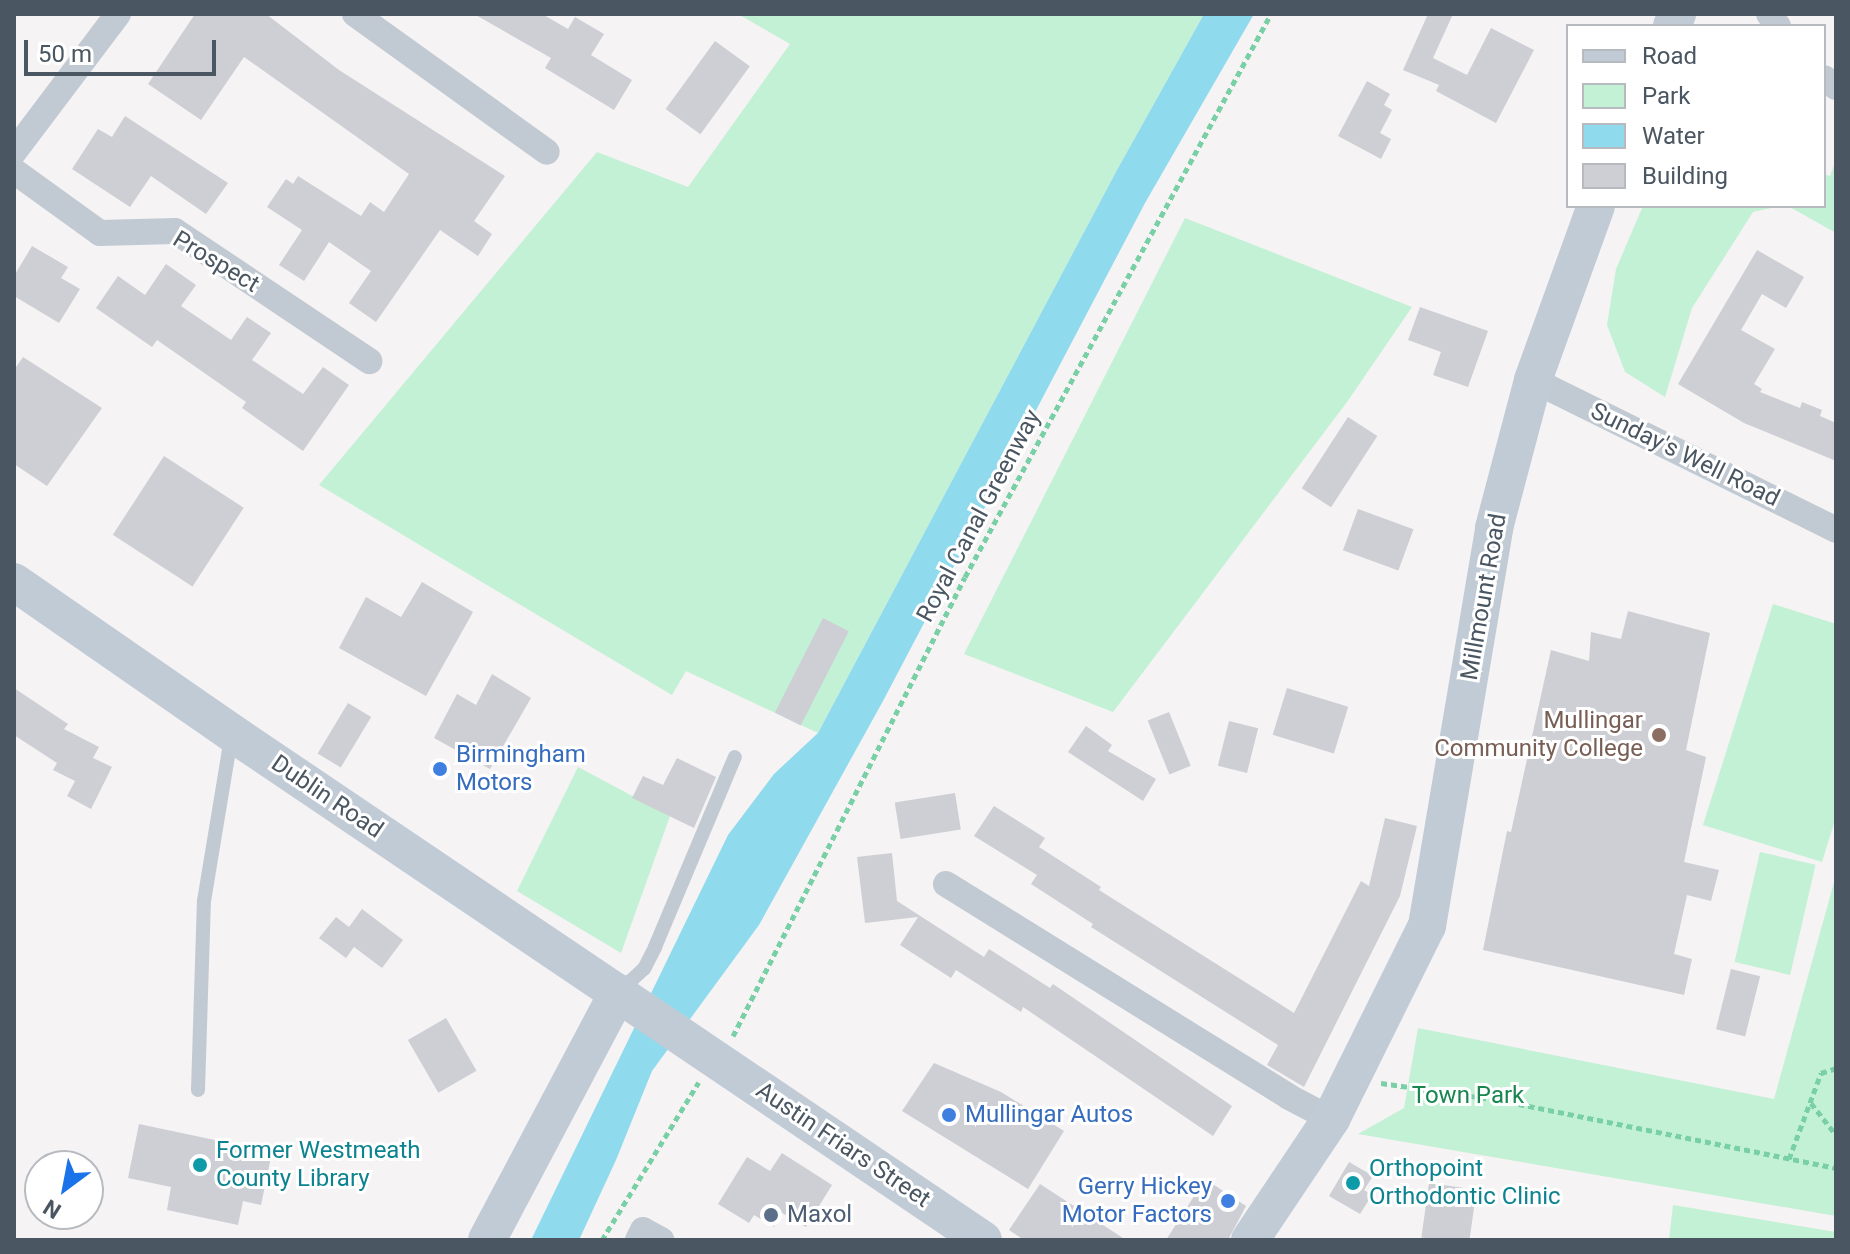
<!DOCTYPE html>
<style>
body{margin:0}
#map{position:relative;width:1850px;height:1254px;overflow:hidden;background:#f5f3f3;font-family:Roboto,sans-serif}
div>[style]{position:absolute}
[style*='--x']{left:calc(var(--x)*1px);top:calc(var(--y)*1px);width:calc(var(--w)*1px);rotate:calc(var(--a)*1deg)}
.green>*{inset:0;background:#c3f1d5;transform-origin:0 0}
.water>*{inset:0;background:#90daee}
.building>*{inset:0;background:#cdcfd5;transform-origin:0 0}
.path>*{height:5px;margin-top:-2.5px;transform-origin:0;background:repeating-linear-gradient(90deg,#7ad0a6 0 6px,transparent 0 10px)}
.lane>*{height:14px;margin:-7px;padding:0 7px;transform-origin:7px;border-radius:7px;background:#c1cad2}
.street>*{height:26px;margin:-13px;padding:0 13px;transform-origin:13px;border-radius:13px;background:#c1cad2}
.secondary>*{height:38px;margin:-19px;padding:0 19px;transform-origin:19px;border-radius:19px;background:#c1cbd6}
.dots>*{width:22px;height:22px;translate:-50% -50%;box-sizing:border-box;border:4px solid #fff;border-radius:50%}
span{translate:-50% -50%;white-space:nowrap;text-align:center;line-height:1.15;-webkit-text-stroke:6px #fff;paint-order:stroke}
.street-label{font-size:24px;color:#4a5661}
.education-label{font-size:24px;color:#785e54}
.right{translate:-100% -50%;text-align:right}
.shop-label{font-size:24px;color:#366cbe}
.left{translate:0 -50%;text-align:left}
.park-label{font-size:24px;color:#17864f}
.culture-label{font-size:24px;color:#0d838f}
.service-label{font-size:24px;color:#4e5e75}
.frame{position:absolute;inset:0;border:16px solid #4a5661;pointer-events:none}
.legend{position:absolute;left:1566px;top:24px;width:260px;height:184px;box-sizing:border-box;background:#fff;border:2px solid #b7bbc0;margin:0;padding:10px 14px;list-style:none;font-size:24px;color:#4a5661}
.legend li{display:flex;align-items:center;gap:16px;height:40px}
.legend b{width:40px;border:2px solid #b7bbc0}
.north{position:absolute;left:24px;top:1150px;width:80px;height:80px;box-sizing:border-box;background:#fff;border:2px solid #b7bbc0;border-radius:50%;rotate:212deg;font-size:22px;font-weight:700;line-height:32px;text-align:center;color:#4a5661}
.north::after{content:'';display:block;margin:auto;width:28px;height:36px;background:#1a73e8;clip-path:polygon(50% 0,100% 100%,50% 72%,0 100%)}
.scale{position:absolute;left:24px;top:40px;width:192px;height:36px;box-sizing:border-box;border:4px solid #4a5661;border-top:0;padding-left:10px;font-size:24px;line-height:28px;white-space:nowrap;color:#4a5661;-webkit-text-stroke:6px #fff;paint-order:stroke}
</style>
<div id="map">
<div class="green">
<i style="clip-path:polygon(738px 14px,1204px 14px,1117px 170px,818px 733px,686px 671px,672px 695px,319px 485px,597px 152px,688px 187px,790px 44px)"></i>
<i style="clip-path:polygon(1836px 160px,1836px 233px,1788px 206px,1824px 206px,1824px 174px,1830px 176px)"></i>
<i style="clip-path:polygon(1643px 206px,1780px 206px,1753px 212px,1692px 308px,1665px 397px,1625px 372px,1607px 325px,1616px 269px)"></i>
<i style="clip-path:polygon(1185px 218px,1412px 307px,1347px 402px,1113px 712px,964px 654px)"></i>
<i style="clip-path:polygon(1773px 604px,1836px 624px,1836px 817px,1822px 862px,1703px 825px)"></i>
<i style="clip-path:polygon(578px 767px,670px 816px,621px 953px,517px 891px)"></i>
<i style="left:1760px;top:852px;width:57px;height:113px;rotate:13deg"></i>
<i style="clip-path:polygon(1836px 875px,1836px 1216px,1358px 1134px,1404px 1108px,1418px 1028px,1774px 1099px)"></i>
<i style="clip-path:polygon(1673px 1205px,1836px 1232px,1836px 1240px,1669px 1240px)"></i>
</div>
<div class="water">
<i style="clip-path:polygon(1204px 14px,1254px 14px,1145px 203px,883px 701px,759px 925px,652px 1071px,616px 1160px,579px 1240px,531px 1240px,728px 835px,774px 774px,818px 733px,1117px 170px)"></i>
</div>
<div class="building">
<i style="clip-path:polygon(195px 14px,266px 14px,339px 70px,505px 176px,474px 221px,492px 234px,478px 256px,440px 230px,376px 322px,349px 303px,371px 271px,329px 242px,304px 281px,279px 265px,302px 230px,267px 207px,286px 179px,293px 184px,298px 176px,361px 216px,370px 202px,384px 212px,409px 174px,244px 57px,201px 120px,148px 84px)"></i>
<i style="clip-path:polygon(474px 14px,542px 14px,568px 29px,575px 17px,604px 34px,591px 55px,632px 80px,614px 110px,545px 68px,551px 58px)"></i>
<i style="clip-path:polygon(1428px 14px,1453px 14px,1433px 58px,1467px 75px,1491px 28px,1534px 50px,1496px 123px,1436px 91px,1439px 85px,1403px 70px)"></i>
<i style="left:715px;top:41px;width:43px;height:84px;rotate:36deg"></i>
<i style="clip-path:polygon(1367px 81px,1390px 94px,1384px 105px,1392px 110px,1380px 133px,1391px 139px,1381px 159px,1338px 136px)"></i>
<i style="clip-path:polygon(125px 116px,228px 183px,206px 214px,151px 176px,130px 207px,72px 169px,98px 129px,112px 137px)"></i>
<i style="clip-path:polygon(32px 246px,68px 267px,61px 278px,80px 289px,59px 323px,14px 296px,14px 276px)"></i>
<i style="clip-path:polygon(1757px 250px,1804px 277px,1786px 308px,1762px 294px,1741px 330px,1775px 349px,1754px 384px,1762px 389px,1760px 392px,1800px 408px,1802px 402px,1822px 410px,1820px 416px,1836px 423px,1836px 461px,1744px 423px,1678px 384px)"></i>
<i style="clip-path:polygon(166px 264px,196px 285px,181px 306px,231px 340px,247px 317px,271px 333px,252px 360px,303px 394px,323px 367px,349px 385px,303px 451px,242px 408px,246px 402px,157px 340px,152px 347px,96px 308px,118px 276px,145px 295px)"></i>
<i style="clip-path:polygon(1420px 307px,1488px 331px,1468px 387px,1433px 375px,1441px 352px,1408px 340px)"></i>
<i style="clip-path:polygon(23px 357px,102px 408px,47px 486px,14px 464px,14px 370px)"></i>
<i style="left:1348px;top:417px;width:35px;height:85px;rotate:33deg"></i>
<i style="left:164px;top:456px;width:95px;height:94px;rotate:33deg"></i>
<i style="left:1358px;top:509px;width:59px;height:44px;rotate:20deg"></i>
<i style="clip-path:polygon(422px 582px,473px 612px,426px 696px,339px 648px,366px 597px,401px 617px)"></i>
<i style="clip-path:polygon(1628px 611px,1710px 633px,1686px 750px,1706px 757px,1684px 862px,1719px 870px,1711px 901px,1687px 895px,1674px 954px,1692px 959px,1684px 995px,1483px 950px,1507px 831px,1511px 832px,1551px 650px,1589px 661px,1591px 632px,1621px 639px)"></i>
<i style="left:823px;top:618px;width:29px;height:106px;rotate:27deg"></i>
<i style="clip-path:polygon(492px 674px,531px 698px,490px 769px,434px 738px,457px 694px,476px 705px)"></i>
<i style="clip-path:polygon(14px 688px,68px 724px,64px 729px,99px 747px,93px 758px,112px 767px,91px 809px,67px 796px,75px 781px,53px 770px,57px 763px,14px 735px)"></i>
<i style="left:1287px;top:688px;width:64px;height:49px;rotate:17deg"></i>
<i style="left:348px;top:703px;width:27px;height:59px;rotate:31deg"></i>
<i style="left:1169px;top:712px;width:58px;height:23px;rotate:68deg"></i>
<i style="left:1229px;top:721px;width:30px;height:46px;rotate:14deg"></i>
<i style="clip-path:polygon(1086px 726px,1112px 745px,1108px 751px,1156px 779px,1143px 801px,1068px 752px)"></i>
<i style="clip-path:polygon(677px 758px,716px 777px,694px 828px,632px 798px,643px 776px,663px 785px)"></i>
<i style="left:955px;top:793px;width:37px;height:61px;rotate:81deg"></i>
<i style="clip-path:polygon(994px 806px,1045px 838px,1039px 847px,1101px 887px,1099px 890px,1294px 1013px,1361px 881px,1369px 886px,1385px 818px,1417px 826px,1400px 896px,1304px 1087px,1267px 1065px,1278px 1045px,1091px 927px,1093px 924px,1031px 884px,1037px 875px,974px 836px)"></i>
<i style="clip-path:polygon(892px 853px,897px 901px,984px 957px,989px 949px,1050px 988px,1053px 984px,1232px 1106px,1213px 1136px,1023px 1007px,1021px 1012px,956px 970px,951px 978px,900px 945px,918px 917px,865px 923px,857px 857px)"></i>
<i style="clip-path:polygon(362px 909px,403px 940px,382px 968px,354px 947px,346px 958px,319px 938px,336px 917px,349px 927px)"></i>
<i style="left:1731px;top:969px;width:30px;height:62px;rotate:14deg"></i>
<i style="left:446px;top:1018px;width:61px;height:44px;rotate:60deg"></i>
<i style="clip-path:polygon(934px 1063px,1001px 1092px,1064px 1131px,1028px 1189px,902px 1111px)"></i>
<i style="clip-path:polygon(139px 1124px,272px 1152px,261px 1205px,243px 1201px,238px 1225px,167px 1210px,171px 1187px,128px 1178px)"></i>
<i style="clip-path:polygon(782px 1153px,832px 1185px,806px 1227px,782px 1213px,774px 1227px,754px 1215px,749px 1223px,718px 1204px,747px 1157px,770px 1171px)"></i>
<i style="clip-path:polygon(1349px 1162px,1373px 1176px,1364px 1190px,1372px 1195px,1360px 1214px,1329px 1196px)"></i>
<i style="clip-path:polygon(1205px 1179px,1246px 1206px,1228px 1240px,1166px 1240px)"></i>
<i style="left:1429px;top:1183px;width:48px;height:55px;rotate:8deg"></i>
<i style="clip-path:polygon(1040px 1184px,1126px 1240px,1024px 1240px,1009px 1230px)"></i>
</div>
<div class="path">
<i style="--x:733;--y:1036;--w:514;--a:-63.19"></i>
<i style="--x:965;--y:577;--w:641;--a:-61.48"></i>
<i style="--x:1381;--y:1083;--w:119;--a:8.2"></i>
<i style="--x:1499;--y:1100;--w:344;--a:11.4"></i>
<i style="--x:1811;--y:1103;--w:41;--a:52"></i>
<i style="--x:1789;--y:1159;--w:92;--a:-69.6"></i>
<i style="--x:1821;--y:1073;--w:16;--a:-18"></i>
<i style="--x:602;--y:1240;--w:185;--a:-58.5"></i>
</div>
<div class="lane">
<i style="--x:620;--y:991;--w:33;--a:-43"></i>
<i style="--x:644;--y:969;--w:25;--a:-63"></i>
<i style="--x:655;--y:947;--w:206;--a:-67.2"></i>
<i style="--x:198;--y:1090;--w:189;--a:-88.2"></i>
<i style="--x:204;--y:901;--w:165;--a:-80.6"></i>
</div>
<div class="street">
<i style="--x:355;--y:14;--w:236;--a:35.7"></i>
<i style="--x:1769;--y:14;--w:15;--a:53"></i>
<i style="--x:1824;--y:78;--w:15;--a:37"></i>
<i style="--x:14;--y:152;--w:173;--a:-53"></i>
<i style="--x:14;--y:171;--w:106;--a:35.8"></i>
<i style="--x:100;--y:233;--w:75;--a:-1.5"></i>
<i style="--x:175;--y:231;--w:234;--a:33.8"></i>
<i style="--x:1533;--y:380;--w:338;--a:26.3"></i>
<i style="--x:946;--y:884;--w:404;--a:31.8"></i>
<i style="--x:1289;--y:1097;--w:47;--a:27.6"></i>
<i style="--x:638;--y:1240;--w:11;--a:-63"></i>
<i style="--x:643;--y:1230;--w:21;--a:29"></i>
</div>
<div class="secondary">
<i style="--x:1672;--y:26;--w:13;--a:-67"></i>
<i style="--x:14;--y:582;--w:265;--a:34.7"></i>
<i style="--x:232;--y:733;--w:906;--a:34.02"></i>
<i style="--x:487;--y:1240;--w:280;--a:-62.1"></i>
<i style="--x:1250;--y:1240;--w:146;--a:-56.2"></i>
<i style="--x:1331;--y:1119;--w:216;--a:-63.6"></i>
<i style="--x:1427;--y:926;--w:404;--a:-80.4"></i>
<i style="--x:1494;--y:528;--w:153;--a:-75.2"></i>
<i style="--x:1533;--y:380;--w:185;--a:-70.1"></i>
</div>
<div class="dots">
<i style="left:1659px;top:735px;background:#8d6e63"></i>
<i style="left:440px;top:769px;background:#3f7fe0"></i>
<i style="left:949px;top:1115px;background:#3f7fe0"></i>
<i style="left:200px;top:1165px;background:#0f9aa8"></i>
<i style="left:1353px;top:1183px;background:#0f9aa8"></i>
<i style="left:1228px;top:1201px;background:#3f7fe0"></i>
<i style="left:771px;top:1215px;background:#5c6f8a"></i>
</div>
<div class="street-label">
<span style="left:216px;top:262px;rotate:31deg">Prospect</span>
<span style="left:1685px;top:455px;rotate:26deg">Sunday's Well Road</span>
<span style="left:979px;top:516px;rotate:-62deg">Royal Canal Greenway</span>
<span style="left:1484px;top:597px;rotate:-80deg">Millmount Road</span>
<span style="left:327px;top:797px;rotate:34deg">Dublin Road</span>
<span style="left:843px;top:1145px;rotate:34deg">Austin Friars Street</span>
</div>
<div class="education-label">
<span class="right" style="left:1643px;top:735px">Mullingar<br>Community College</span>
</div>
<div class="shop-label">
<span class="left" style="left:456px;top:769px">Birmingham<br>Motors</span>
<span class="left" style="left:965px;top:1115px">Mullingar Autos</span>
<span class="right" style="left:1212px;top:1201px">Gerry Hickey<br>Motor Factors</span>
</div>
<div class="park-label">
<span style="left:1468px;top:1096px">Town Park</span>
</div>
<div class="culture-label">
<span class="left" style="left:216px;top:1165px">Former Westmeath<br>County Library</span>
<span class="left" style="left:1369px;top:1183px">Orthopoint<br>Orthodontic Clinic</span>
</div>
<div class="service-label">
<span class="left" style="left:787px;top:1215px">Maxol</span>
</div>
<div class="frame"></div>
<ul class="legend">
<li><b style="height:10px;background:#c1cbd6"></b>Road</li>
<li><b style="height:22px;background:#c3f1d5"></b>Park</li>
<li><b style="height:22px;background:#90daee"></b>Water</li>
<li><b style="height:22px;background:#cdcfd5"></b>Building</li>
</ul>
<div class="north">N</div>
<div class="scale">50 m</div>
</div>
